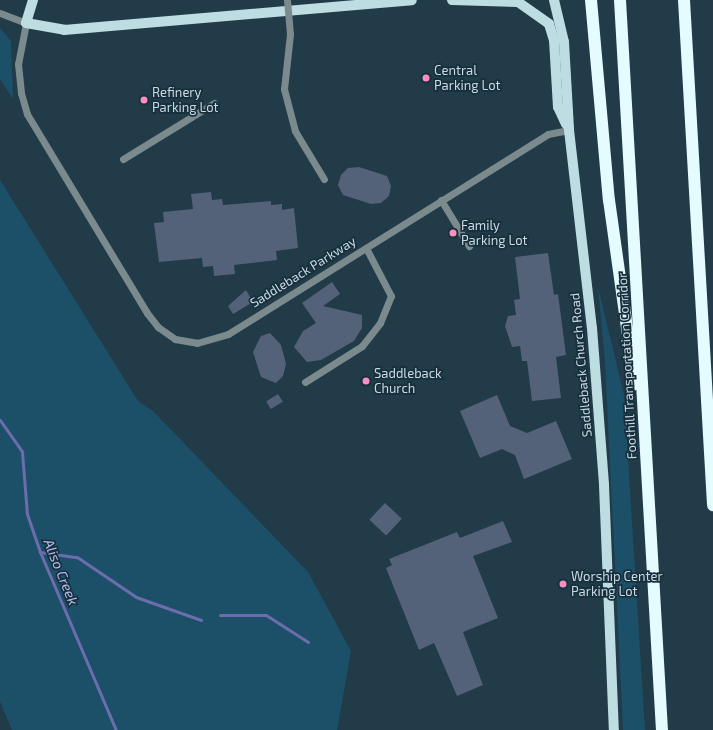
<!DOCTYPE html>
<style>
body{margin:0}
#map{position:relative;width:713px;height:730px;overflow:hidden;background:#213b48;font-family:"Exo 2",sans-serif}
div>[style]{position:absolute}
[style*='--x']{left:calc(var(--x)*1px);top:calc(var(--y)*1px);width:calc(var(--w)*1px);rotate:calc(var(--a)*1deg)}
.green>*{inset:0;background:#1c5069}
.stream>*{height:3px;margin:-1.5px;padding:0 1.5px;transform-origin:1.5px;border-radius:1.5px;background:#6b6dac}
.building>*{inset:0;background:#536278;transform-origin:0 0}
.minor>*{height:7px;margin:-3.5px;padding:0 3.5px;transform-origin:3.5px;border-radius:3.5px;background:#7b8a8d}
.major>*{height:10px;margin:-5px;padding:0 5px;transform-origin:5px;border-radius:5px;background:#bedde3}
.highway>*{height:12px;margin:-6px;padding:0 6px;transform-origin:6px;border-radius:6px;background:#e4fbff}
.minor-bridge>*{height:7px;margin:-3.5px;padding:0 3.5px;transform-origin:3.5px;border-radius:3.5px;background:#7b8a8d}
.dots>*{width:11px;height:11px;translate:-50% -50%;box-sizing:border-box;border:2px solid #17303e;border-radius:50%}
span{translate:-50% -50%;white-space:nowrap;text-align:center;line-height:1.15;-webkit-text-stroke:3.5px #17303e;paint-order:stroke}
.poi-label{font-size:13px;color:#cbd9e2}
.left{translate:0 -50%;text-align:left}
.street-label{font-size:13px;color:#cbd9e2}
.water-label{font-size:14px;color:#b6baf0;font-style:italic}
</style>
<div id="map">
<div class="green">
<i style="clip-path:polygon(0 28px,11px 41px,13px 99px,0 79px)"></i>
<i style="clip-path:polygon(0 180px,138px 401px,153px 411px,308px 572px,351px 651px,337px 730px,12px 730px,0 701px)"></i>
<i style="clip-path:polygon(598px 287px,624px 395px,645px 730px,623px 730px,605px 362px)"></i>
</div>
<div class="stream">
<i style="--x:0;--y:420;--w:39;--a:55"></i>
<i style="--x:22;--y:452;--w:62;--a:85.4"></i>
<i style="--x:27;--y:514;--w:40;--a:71.1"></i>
<i style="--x:40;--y:552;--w:194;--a:66.9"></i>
<i style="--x:40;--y:552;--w:37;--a:8"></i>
<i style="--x:77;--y:557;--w:71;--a:34.1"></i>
<i style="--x:136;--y:597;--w:69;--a:19.5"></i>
<i style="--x:220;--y:615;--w:46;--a:0"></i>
<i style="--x:266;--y:615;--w:50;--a:32.7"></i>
</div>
<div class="building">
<i style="clip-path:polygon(359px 167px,387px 176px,391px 186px,389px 196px,381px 203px,371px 204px,343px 195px,338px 185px,341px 175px,348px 168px)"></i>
<i style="clip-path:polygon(211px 192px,212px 200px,222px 199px,223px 205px,271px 201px,271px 205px,282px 204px,282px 210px,294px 208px,298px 248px,276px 251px,277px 260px,234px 265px,235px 274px,214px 276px,213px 266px,203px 267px,202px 258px,159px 262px,154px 223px,164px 222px,163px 212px,193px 209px,191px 194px)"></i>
<i style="clip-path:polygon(548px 253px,554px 295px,558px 294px,566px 355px,556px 357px,561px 398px,532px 401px,527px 361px,522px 361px,520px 346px,512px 347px,505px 326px,508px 316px,516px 315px,514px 300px,520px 299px,515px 257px)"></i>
<i style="clip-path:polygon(332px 282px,340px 294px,323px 306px,362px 315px,362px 328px,354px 341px,321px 360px,307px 362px,294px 347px,303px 331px,316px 323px,302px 303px)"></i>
<i style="clip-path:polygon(246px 290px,253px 302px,233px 314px,228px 306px)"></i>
<i style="clip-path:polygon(270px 333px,281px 345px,286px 364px,283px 376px,276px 383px,261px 377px,253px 352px,261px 336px)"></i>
<i style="left:278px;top:394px;width:9px;height:14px;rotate:58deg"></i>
<i style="clip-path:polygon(497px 395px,510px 426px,527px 433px,556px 421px,572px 459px,524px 479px,515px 455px,502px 449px,480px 458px,460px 411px)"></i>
<i style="left:385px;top:503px;width:23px;height:23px;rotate:43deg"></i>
<i style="clip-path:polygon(503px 521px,512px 542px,473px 556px,498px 618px,463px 632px,483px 685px,457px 696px,434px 643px,419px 650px,386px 568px,392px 565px,389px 559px,457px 532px,460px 538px)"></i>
</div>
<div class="minor">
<i style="--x:0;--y:13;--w:28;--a:21"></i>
<i style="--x:26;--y:23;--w:42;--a:101"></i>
<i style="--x:18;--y:64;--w:29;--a:84"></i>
<i style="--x:21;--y:93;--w:22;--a:74"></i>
<i style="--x:27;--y:114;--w:232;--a:58.9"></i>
<i style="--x:147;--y:313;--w:18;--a:52"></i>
<i style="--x:158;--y:327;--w:21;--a:35"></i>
<i style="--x:175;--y:339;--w:22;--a:10"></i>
<i style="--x:197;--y:343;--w:32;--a:-16"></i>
<i style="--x:228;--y:334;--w:377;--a:-32"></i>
<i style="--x:548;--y:134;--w:21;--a:-11"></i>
<i style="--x:290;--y:34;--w:55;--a:96.2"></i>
<i style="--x:284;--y:89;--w:43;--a:75.3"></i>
<i style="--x:295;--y:131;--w:56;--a:58.9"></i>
<i style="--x:123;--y:159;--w:107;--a:-31.6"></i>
<i style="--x:441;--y:200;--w:54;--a:58.7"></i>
<i style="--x:305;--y:382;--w:67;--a:-32.3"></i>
<i style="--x:362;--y:346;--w:29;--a:-52"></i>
<i style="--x:380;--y:323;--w:29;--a:-68"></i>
<i style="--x:391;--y:296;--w:54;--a:-117.5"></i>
</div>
<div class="major">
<i style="--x:33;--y:0;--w:24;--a:107"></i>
<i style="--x:26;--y:23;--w:39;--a:10"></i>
<i style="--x:64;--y:30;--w:349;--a:-4.9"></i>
<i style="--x:452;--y:0;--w:66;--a:1.7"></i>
<i style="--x:518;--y:2;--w:38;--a:35"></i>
<i style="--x:549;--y:24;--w:17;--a:73"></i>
<i style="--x:554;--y:40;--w:67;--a:86.6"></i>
<i style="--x:558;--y:107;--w:19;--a:65"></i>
<i style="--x:554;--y:0;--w:43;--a:76.6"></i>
<i style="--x:564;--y:42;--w:88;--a:86.7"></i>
<i style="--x:569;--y:130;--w:199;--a:83.4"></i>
<i style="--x:592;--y:328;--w:157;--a:85.6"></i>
<i style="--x:604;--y:485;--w:245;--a:87.7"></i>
</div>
<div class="highway">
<i style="--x:591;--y:0;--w:201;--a:84.9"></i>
<i style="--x:609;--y:200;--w:186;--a:82"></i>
<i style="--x:620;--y:0;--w:731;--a:86.71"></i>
<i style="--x:684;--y:0;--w:506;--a:86.71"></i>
</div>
<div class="minor-bridge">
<i style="--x:287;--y:0;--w:34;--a:85"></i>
</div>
<div class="dots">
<i style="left:426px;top:78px;background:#fd8ec0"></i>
<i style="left:144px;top:100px;background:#fd8ec0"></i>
<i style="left:453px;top:233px;background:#fd8ec0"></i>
<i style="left:366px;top:381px;background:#fd8ec0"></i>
<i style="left:563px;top:584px;background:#fd8ec0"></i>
</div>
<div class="poi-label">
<span class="left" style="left:434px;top:78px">Central<br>Parking Lot</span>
<span class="left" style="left:152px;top:100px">Refinery<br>Parking Lot</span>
<span class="left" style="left:461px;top:233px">Family<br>Parking Lot</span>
<span class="left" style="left:374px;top:381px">Saddleback<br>Church</span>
<span class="left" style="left:571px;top:584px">Worship Center<br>Parking Lot</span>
</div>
<div class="street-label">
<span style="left:303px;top:272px;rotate:-32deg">Saddleback Parkway</span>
<span style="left:581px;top:365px;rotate:-95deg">Saddleback Church Road</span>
<span style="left:627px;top:366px;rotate:-93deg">Foothill Transportation Corridor</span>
</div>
<div class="water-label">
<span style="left:61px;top:572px;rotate:68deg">Aliso Creek</span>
</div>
</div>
